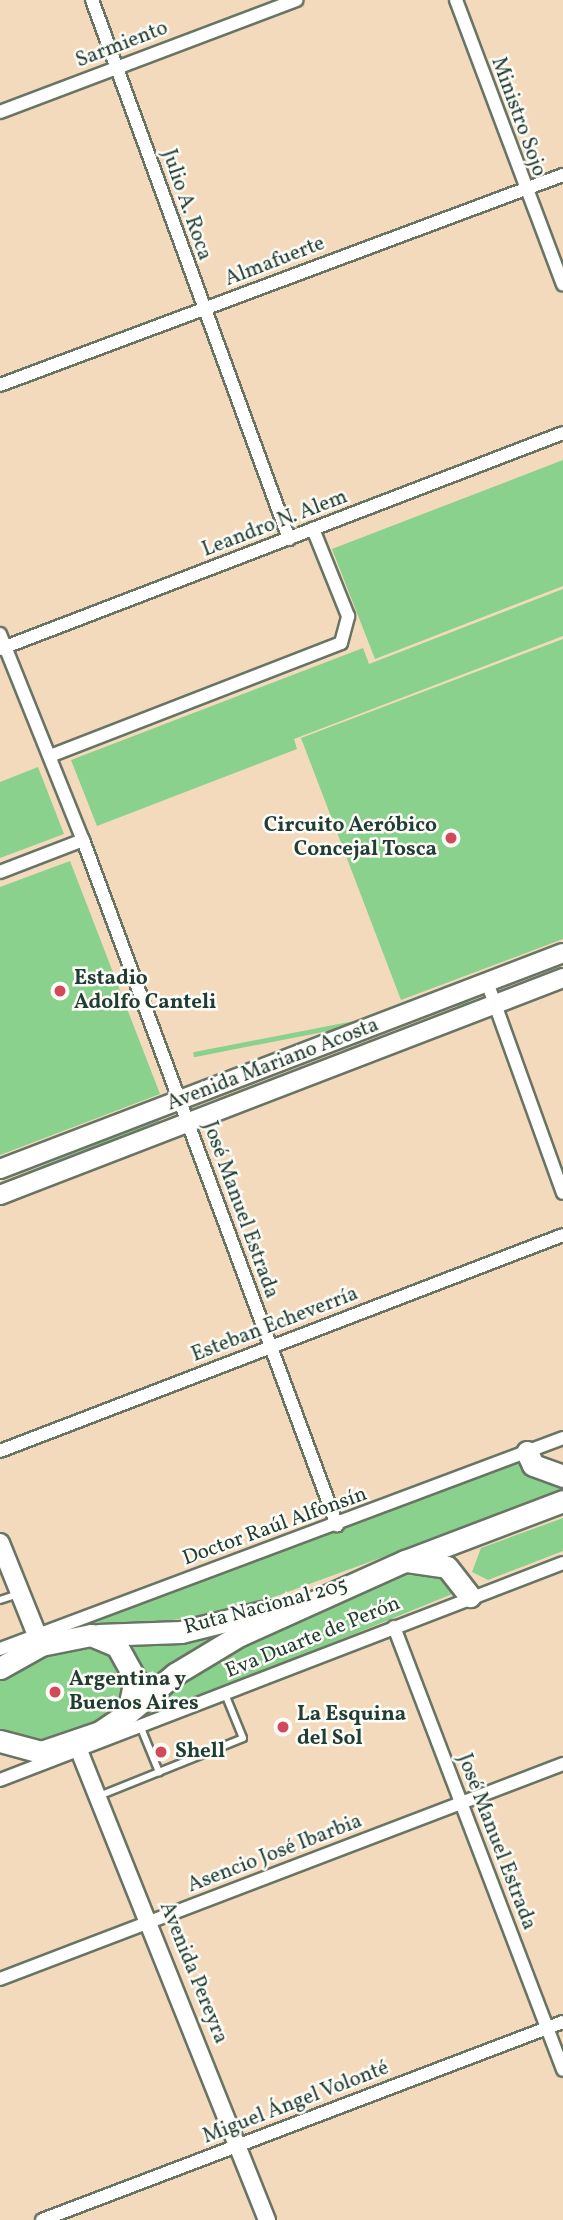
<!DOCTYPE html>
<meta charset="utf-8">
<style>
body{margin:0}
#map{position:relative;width:563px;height:2220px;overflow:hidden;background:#f3dabd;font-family:Vollkorn,serif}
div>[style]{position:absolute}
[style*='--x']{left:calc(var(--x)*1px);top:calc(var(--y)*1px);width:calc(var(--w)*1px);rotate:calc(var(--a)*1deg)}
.green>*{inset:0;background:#89d18c;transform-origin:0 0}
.roads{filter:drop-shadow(2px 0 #697464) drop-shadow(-2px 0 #697464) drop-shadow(0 2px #697464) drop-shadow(0 -2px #697464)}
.service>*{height:6px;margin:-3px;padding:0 3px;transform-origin:3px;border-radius:3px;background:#fff}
.minor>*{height:12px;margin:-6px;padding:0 6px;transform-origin:6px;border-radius:6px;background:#fff}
.tertiary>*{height:16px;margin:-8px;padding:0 8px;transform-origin:8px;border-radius:8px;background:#fff}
.secondary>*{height:18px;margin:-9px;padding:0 9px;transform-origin:9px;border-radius:9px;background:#fff}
.primary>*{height:21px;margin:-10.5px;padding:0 10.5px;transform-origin:10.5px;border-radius:10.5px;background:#fff}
.dots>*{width:19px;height:19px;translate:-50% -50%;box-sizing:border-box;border:4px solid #fdfcf7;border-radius:50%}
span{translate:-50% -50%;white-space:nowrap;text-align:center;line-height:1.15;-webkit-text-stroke:5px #fdfcf7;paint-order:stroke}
.street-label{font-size:21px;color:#1f3d34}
.poi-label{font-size:21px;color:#1f3d34;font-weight:700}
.right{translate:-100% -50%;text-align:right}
.left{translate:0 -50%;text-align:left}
</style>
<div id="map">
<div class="green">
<i style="clip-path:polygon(563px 460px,563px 586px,375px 659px,332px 549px)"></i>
<i style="clip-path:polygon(563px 589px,563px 636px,294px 739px,297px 749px,97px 826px,71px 760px,363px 648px,369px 664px)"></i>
<i style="clip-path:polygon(563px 639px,563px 939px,401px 1000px,301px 738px)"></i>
<i style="clip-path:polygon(38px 767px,64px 834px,0 858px,0 782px)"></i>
<i style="clip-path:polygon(70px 861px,160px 1094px,0 1155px,0 887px)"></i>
<i style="left:467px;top:999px;width:5px;height:279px;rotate:79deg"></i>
<i style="left:158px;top:1119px;width:5px;height:169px;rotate:68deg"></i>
<i style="clip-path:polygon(522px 1461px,563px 1484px,563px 1491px,244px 1608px,137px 1626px,78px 1628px)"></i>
<i style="clip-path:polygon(563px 1518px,563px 1551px,488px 1580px,472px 1572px,481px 1548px)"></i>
<i style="clip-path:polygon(402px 1575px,436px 1576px,462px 1590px,110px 1734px,183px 1675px,295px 1615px)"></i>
<i style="clip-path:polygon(244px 1622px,138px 1700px,137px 1660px,122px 1643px)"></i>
<i style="clip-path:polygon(98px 1644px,124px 1665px,128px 1692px,112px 1717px,41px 1745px,13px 1741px,0 1730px,0 1679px,11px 1668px,32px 1656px)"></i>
</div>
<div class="roads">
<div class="service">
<i style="--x:0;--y:1600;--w:20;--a:-18"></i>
<i style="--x:141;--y:1728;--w:48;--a:67.8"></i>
<i style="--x:99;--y:1796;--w:155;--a:-21.9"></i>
<i style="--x:243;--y:1738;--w:48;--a:-112.2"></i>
</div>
<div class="minor">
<i style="--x:92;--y:0;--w:574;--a:69.92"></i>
<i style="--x:456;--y:0;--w:304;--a:69.4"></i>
<i style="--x:0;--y:112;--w:317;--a:-20.7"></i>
<i style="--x:0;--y:385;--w:601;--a:-20.46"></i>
<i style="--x:0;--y:634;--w:222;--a:68.1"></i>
<i style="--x:83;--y:840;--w:731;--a:69.66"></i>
<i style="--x:0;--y:649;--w:603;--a:-20.99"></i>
<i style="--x:50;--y:756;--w:312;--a:-21.2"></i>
<i style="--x:341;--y:643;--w:28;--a:-75"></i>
<i style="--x:348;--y:616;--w:94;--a:-111.9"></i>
<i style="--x:0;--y:872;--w:89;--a:-21.1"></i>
<i style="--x:487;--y:982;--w:224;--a:70.2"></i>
<i style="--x:0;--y:1451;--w:603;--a:-20.99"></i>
<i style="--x:394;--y:1627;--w:474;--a:69.1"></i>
<i style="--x:0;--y:1649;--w:601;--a:-20.54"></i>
<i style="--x:0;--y:1780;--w:603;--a:-21.08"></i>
<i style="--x:0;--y:1979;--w:603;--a:-20.9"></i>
<i style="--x:42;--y:2220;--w:557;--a:-20.81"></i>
</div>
<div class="tertiary">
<i style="--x:76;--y:1743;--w:514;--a:68.18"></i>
</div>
<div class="secondary">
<i style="--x:0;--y:1169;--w:603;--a:-20.99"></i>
<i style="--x:0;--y:1195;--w:603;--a:-21.08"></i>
<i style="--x:0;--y:1543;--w:110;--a:68.1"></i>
</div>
<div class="primary">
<i style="--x:527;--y:1452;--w:14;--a:65"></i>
<i style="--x:533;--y:1465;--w:32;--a:20"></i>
<i style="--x:407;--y:1561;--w:40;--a:8.5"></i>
<i style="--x:447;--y:1567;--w:37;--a:52"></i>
<i style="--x:98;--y:1635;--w:83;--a:-2.1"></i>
<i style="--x:181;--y:1632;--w:88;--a:-13.9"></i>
<i style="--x:0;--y:1668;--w:47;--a:-29.3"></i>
<i style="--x:41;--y:1645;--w:51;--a:-11.3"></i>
<i style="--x:91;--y:1635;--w:28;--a:23"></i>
<i style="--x:117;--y:1646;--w:38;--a:61"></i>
<i style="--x:135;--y:1679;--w:35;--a:102"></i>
<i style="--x:128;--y:1713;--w:34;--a:146"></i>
<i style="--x:100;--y:1732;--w:62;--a:161.3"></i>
<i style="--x:41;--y:1752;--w:42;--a:-165"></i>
<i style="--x:128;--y:1713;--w:61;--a:-39.7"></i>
<i style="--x:175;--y:1674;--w:76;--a:-31"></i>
<i style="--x:240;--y:1635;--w:181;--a:-24.2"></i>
<i style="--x:405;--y:1561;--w:169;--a:-20.8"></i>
</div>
</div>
<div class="dots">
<i style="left:451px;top:838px;background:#d1495b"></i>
<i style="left:60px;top:991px;background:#d1495b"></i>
<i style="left:55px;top:1692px;background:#d1495b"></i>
<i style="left:283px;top:1727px;background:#d1495b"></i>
<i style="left:161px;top:1752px;background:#d1495b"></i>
</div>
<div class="street-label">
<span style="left:122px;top:45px;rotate:-21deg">Sarmiento</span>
<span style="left:518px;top:117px;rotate:70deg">Ministro Sojo</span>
<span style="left:186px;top:205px;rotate:71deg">Julio A. Roca</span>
<span style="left:275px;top:262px;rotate:-21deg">Almafuerte</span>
<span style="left:275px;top:524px;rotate:-21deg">Leandro N. Alem</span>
<span style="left:273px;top:1065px;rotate:-21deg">Avenida Mariano Acosta</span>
<span style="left:240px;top:1210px;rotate:70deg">José Manuel Estrada</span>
<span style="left:275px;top:1325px;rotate:-21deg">Esteban Echeverría</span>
<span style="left:275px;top:1527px;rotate:-20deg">Doctor Raúl Alfonsín</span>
<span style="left:266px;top:1607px;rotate:-15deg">Ruta Nacional 205</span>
<span style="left:313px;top:1638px;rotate:-22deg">Eva Duarte de Perón</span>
<span style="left:496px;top:1842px;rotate:69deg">José Manuel Estrada</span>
<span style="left:275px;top:1854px;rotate:-21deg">Asencio José Ibarbia</span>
<span style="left:193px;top:1973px;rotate:68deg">Avenida Pereyra</span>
<span style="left:296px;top:2103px;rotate:-21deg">Miguel Ángel Volonté</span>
</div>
<div class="poi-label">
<span class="right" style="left:437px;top:838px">Circuito Aeróbico<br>Concejal Tosca</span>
<span class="left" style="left:74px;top:991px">Estadio<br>Adolfo Canteli</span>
<span class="left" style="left:69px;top:1692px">Argentina y<br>Buenos Aires</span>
<span class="left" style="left:297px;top:1727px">La Esquina<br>del Sol</span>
<span class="left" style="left:175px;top:1752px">Shell</span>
</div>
</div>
